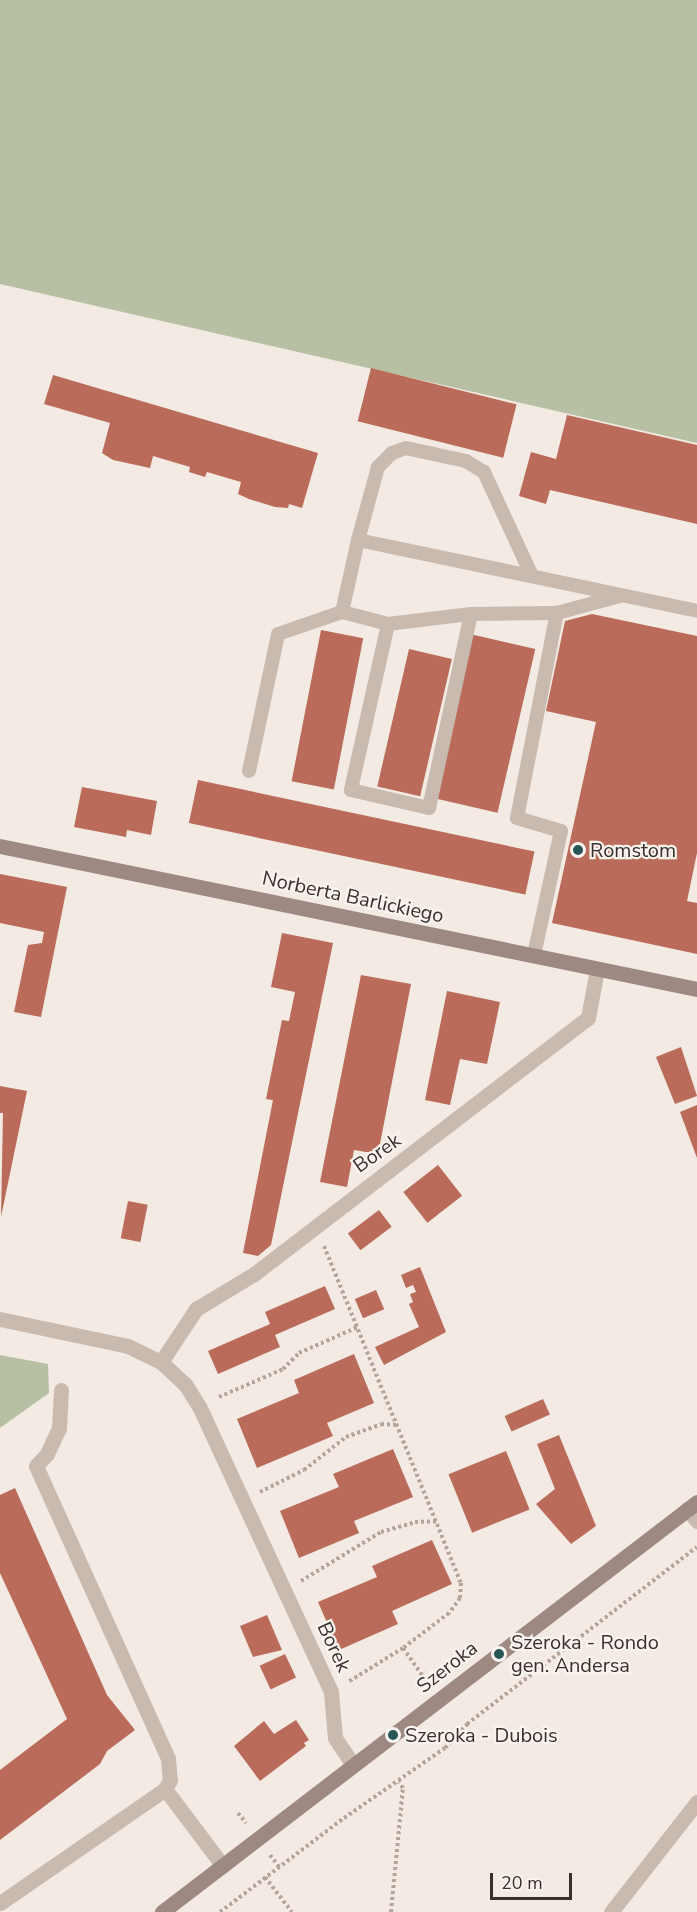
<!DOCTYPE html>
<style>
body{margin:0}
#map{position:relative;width:697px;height:1912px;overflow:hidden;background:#f2eae3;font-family:"Nunito Sans",sans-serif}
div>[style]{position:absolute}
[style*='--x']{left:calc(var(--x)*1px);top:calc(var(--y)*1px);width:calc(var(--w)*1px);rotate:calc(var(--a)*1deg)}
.green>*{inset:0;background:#b8c0a4}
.building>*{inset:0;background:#ba6b59;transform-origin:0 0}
.path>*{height:4px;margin-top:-2px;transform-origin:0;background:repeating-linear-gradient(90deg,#b5a49a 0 3px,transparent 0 6px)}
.lane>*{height:14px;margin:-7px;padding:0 7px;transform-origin:7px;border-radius:7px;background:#c9baaf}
.street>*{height:15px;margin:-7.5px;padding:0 7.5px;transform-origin:7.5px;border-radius:7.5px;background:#c9baaf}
.secondary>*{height:15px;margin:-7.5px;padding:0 7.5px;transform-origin:7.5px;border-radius:7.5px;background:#9d8981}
.dots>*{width:16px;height:16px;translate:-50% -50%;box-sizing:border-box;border:3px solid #f9f4ef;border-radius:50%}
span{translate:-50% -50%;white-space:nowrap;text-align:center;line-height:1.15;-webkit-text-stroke:4.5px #f9f4ef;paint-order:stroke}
.poi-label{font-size:20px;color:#39302d}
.left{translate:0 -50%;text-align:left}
.street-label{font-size:20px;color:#39302d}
.scale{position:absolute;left:490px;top:1873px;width:82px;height:27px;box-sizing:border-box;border:3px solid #39302d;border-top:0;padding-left:8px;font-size:18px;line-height:21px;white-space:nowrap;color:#39302d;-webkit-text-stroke:4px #f9f4ef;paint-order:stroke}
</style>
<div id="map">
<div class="green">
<i style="clip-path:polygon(0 0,697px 0,697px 443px,0 284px)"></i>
<i style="clip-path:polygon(0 1355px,48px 1364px,49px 1393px,0 1428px)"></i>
</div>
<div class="building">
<i style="left:371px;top:368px;width:150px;height:55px;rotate:14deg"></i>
<i style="clip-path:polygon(53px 375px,318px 453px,302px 508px,289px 504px,288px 508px,275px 507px,249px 499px,238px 494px,241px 482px,207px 472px,205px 477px,189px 472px,190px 467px,153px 456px,150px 468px,113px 460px,102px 453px,110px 423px,44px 404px)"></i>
<i style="clip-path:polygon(567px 415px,697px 445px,697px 524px,550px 490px,546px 504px,519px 496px,531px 452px,556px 459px)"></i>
<i style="clip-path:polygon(592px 614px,697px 636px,697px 853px,687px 901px,697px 903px,697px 954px,552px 923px,596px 722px,546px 711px,565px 621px)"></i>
<i style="left:321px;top:630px;width:43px;height:154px;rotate:11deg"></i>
<i style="left:470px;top:634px;width:67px;height:168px;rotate:13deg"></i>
<i style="left:409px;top:649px;width:44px;height:141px;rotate:13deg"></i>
<i style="left:198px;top:780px;width:344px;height:44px;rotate:12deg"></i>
<i style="clip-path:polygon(82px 787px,157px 801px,151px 835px,127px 830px,126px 837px,74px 827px)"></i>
<i style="clip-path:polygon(0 874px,67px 887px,41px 1017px,14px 1012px,28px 945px,42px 943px,44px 932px,0 923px)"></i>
<i style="clip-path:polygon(282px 933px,333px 943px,271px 1245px,258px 1256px,243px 1253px,273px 1100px,266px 1099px,282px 1020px,289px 1021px,295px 992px,271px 987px)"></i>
<i style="clip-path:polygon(361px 975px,411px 984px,378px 1154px,354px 1150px,347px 1187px,320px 1182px)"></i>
<i style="clip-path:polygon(447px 991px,500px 1002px,487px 1064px,460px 1059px,450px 1105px,425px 1100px)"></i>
<i style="clip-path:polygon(681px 1047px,697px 1096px,675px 1104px,656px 1057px)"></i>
<i style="clip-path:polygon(0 1086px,27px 1091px,1px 1217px,3px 1113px,0 1113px)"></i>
<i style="clip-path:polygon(697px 1105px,697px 1158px,680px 1112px)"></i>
<i style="left:438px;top:1165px;width:39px;height:44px;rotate:52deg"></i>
<i style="left:128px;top:1201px;width:20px;height:38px;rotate:11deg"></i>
<i style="left:379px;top:1210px;width:21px;height:39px;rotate:53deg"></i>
<i style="clip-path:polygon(420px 1267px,446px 1332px,384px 1365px,375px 1347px,419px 1327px,409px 1304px,413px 1302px,410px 1294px,416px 1292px,413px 1285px,406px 1288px,401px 1275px)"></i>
<i style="clip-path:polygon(325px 1286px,335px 1309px,275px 1335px,280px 1347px,218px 1374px,208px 1351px,270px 1324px,265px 1312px)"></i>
<i style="left:376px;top:1290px;width:21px;height:23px;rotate:67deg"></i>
<i style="clip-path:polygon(354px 1354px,374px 1403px,327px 1423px,333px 1436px,257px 1468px,237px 1419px,299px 1393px,294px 1380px)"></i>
<i style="left:543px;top:1399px;width:17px;height:42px;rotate:66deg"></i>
<i style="clip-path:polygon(559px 1435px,596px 1526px,571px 1544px,536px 1504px,555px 1489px,537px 1444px)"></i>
<i style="clip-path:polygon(393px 1449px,413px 1497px,354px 1521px,359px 1533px,299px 1558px,280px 1511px,339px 1487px,333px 1474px)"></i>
<i style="left:506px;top:1451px;width:63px;height:62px;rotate:68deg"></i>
<i style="clip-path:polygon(15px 1488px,107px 1695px,135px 1730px,107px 1751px,100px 1764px,0 1840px,0 1770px,67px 1719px,0 1573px,0 1495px)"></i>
<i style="clip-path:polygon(432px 1540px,452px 1584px,392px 1611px,398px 1624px,339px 1650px,318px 1602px,377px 1577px,372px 1566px)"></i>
<i style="clip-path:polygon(267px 1615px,282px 1650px,253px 1657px,240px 1626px)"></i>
<i style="left:285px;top:1654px;width:26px;height:28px;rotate:65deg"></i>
<i style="clip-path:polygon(296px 1720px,309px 1740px,304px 1743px,306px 1746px,260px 1781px,234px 1746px,264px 1721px,274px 1734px)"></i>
</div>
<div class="path">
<i style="--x:324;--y:1246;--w:364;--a:67.9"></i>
<i style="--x:461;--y:1583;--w:15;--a:94"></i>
<i style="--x:460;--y:1598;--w:19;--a:126"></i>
<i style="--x:449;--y:1613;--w:58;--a:142.7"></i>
<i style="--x:403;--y:1648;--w:65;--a:148.3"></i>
<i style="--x:219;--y:1397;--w:70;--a:-23.6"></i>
<i style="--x:283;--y:1369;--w:23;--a:-45"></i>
<i style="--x:299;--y:1353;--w:64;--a:-23.8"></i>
<i style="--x:260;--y:1492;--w:49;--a:-26.6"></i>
<i style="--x:304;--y:1470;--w:53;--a:-38.2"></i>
<i style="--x:346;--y:1437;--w:37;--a:-20"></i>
<i style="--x:381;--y:1424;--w:18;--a:3"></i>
<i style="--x:301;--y:1581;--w:94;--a:-31.5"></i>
<i style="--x:381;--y:1532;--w:35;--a:-16"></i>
<i style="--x:415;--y:1522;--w:23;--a:-2"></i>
<i style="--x:403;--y:1648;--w:42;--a:54.8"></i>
<i style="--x:238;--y:1813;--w:13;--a:51"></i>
<i style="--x:270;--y:1855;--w:15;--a:53"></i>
<i style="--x:265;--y:1877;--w:44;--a:52.4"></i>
<i style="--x:220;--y:1912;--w:156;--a:-37.2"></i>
<i style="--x:344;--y:1818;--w:123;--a:-34.7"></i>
<i style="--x:445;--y:1748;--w:33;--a:-47"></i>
<i style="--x:467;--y:1724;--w:290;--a:-37.6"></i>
<i style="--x:391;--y:1912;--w:125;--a:-84.5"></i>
<i style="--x:403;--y:1788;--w:7;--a:-124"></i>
</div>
<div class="lane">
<i style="--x:358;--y:540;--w:74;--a:102.5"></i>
<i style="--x:342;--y:612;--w:48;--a:14.6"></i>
<i style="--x:388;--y:624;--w:84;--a:-6.9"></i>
<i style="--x:471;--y:614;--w:86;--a:-0.7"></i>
<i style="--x:557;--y:613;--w:65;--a:-15.1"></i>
<i style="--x:532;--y:576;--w:115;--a:-114.8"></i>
<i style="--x:484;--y:472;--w:21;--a:-149"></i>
<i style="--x:466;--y:461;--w:61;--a:-167.8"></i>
<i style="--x:406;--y:448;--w:15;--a:160"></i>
<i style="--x:392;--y:453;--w:20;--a:135"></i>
<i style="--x:378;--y:467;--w:76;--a:105.3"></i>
<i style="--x:358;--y:540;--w:346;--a:11.8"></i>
<i style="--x:388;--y:624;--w:170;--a:102.6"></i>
<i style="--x:351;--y:790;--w:80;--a:13"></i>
<i style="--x:429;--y:808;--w:198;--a:-77.8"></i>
<i style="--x:249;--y:771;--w:140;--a:-78"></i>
<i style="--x:278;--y:634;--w:68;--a:-19"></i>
<i style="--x:534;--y:955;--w:127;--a:-77.7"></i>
<i style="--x:561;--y:831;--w:46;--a:-163.5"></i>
<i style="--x:517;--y:818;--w:209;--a:-79"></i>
</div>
<div class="street">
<i style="--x:0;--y:1319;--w:131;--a:11.9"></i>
<i style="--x:128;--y:1346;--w:37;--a:26"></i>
<i style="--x:161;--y:1362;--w:33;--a:43"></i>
<i style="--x:185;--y:1384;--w:26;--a:58"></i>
<i style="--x:199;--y:1406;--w:315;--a:65.2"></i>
<i style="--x:331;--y:1692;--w:46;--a:85"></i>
<i style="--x:335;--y:1738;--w:32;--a:56"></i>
<i style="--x:161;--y:1362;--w:64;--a:-56.6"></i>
<i style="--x:196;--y:1309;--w:68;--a:-31.1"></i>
<i style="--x:254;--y:1274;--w:421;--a:-37.5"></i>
<i style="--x:588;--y:1018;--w:50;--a:-79.6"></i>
<i style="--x:61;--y:1390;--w:38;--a:93"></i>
<i style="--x:59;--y:1428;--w:29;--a:115"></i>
<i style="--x:47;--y:1454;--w:16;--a:133"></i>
<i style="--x:36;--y:1466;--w:321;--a:65.7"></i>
<i style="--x:168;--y:1759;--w:21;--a:85"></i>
<i style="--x:170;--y:1780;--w:10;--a:119"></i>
<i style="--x:165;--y:1789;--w:96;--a:53"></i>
<i style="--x:687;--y:1509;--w:16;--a:50"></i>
<i style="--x:0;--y:1903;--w:201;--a:-34.6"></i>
<i style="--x:611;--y:1912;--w:140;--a:-52"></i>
</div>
<div class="secondary">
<i style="--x:0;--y:846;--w:712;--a:11.59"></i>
<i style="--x:162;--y:1912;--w:674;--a:-37.46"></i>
</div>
<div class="dots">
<i style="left:578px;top:850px;background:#265656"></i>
<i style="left:499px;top:1654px;background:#265656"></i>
<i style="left:393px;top:1735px;background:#265656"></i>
</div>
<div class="poi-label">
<span class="left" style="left:590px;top:850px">Romstom</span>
<span class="left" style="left:511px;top:1654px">Szeroka - Rondo<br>gen. Andersa</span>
<span class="left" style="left:405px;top:1735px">Szeroka - Dubois</span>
</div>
<div class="street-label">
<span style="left:353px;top:897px;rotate:12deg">Norberta Barlickiego</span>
<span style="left:377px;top:1153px;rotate:-35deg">Borek</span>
<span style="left:334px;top:1647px;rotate:65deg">Borek</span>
<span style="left:447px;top:1667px;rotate:-38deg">Szeroka</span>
</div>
<div class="scale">20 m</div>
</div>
